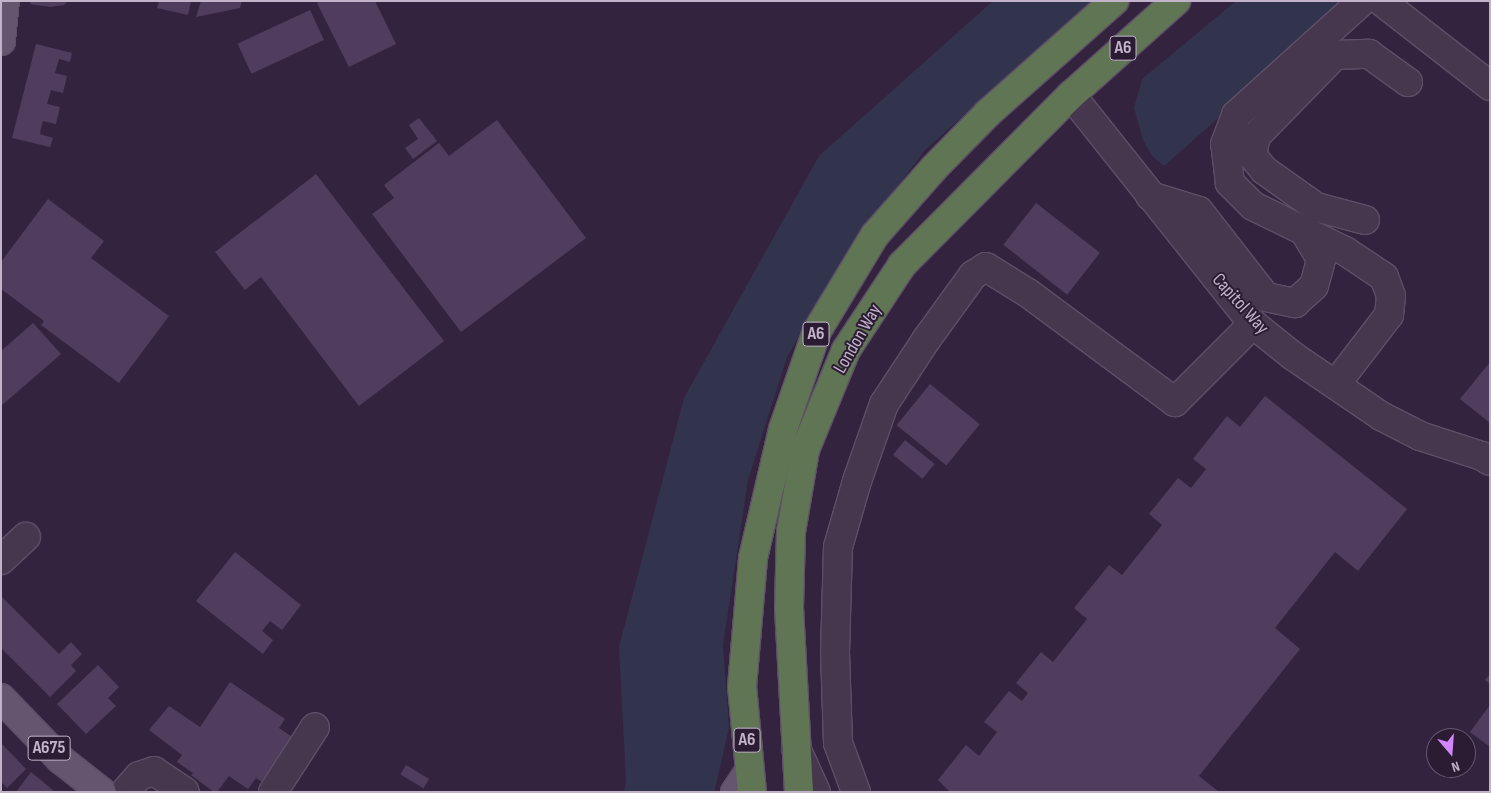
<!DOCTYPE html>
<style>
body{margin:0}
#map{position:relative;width:1491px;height:793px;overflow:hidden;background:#34233f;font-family:"Sofia Sans Condensed",sans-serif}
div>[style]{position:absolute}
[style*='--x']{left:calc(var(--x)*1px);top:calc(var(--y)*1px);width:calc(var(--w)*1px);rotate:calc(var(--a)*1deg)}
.green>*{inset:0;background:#32344d}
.building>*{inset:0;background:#503d5d;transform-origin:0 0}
.roads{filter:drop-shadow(1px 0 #5e4f67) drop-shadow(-1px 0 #5e4f67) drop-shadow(0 1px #5e4f67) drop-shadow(0 -1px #5e4f67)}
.minor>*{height:28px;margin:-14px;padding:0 14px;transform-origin:14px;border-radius:14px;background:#46374f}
.major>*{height:28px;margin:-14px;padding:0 14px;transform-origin:14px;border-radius:14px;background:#65556f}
.highway>*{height:28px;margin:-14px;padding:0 14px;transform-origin:14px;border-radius:14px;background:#607554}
span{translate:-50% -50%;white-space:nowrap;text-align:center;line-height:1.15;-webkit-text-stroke:4px #2b1c34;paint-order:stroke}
.shield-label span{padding:1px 4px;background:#2b1c34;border:1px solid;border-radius:4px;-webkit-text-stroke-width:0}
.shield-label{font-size:18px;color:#c2b3ca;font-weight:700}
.street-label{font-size:19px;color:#c2b3ca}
.frame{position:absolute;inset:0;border:2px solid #c2b3ca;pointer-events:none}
.north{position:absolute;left:1426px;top:728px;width:50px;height:50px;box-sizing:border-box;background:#2b1c34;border:1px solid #675870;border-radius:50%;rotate:162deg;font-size:14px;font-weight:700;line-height:20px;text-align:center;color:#c2b3ca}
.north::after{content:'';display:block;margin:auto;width:18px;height:22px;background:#d286fc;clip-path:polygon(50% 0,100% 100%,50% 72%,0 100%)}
</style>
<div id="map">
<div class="green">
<i style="clip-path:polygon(993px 1px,1093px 1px,925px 150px,843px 258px,787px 357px,748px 480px,723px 645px,729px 728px,715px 789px,713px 792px,624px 792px,626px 780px,619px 647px,684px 398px,819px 156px)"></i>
<i style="clip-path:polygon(1236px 1px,1351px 1px,1164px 166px,1152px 156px,1143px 140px,1134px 108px,1142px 79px)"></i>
</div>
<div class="building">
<i style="clip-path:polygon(30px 1px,68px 1px,64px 5px,50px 7px,30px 4px)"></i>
<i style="clip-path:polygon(159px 1px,191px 1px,188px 15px,157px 8px)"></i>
<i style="clip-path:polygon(201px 1px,242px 1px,240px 8px,196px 17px)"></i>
<i style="clip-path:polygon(320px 1px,375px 1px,396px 44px,349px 67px,317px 3px)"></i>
<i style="left:310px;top:10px;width:33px;height:80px;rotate:65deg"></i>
<i style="clip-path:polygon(36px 44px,72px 53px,70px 62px,59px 59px,55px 73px,67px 76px,63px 93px,51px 90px,47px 104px,60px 107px,56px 124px,43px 121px,41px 128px,40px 134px,53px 138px,50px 147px,12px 138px)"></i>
<i style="clip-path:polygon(419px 118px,437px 141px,413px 159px,405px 148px,418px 139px,409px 125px)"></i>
<i style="clip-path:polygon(497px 120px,586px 238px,461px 332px,372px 214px,394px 198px,384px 185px,439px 143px,449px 156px)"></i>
<i style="clip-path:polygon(316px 174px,444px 341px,359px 406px,261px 277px,245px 290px,215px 252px)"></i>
<i style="clip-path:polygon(48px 199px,104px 241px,91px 258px,169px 316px,119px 383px,41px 325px,44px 321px,1px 289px,1px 262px)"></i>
<i style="left:1036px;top:203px;width:81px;height:53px;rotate:38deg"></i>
<i style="clip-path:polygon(33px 323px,61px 354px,1px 406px,1px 351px)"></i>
<i style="clip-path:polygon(1490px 362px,1490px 423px,1460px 399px)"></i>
<i style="left:930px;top:384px;width:64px;height:53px;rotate:39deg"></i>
<i style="clip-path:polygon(1265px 396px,1407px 509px,1358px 571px,1335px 552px,1275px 628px,1300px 649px,1199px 776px,1219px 792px,950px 792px,938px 780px,966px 745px,979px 756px,997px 732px,984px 722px,1009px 691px,1022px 701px,1028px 693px,1016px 683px,1041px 652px,1053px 662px,1087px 619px,1074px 608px,1109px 565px,1122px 575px,1162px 525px,1149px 514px,1178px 478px,1191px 488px,1206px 469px,1193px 459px,1227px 416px,1240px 427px)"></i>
<i style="left:905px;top:440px;width:38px;height:19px;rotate:39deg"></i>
<i style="clip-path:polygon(235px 552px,301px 605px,282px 630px,270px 621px,262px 631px,273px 640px,263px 654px,196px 601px)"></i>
<i style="clip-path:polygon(1px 596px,59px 654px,71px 642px,82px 654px,71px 665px,76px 671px,50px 697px,1px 648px)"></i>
<i style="clip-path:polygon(98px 665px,119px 687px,108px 698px,116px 706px,86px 734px,57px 704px)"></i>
<i style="clip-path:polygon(1490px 674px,1490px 684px,1485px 680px)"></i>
<i style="clip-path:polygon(230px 682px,285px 719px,279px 728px,295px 739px,265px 784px,256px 778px,248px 789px,229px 776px,217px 792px,214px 792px,191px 775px,193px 773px,177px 762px,182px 755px,149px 730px,169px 706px,200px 727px)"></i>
<i style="clip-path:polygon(1490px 705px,1490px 747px,1470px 732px)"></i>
<i style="clip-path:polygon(1px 743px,26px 769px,7px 788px,1px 782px)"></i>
<i style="left:406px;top:765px;width:27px;height:11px;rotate:31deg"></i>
<i style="clip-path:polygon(31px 772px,42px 781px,55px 792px,16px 792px)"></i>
</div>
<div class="roads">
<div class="minor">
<i style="--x:1381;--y:1;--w:138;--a:37.9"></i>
<i style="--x:1071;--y:95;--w:293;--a:51.5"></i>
<i style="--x:1253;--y:324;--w:51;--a:38.7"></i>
<i style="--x:1293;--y:356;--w:107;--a:34.3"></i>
<i style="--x:1381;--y:416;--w:44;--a:27.1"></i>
<i style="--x:1420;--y:436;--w:65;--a:17.9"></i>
<i style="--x:1482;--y:456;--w:9;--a:32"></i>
<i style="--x:1150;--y:196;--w:51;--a:17"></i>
<i style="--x:1199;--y:211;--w:109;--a:52.1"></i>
<i style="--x:1266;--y:297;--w:30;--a:12"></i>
<i style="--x:1295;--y:303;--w:25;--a:-42"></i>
<i style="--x:1314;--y:286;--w:28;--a:-75"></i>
<i style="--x:1321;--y:259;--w:33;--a:-121"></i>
<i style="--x:1365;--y:220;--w:51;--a:-165.1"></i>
<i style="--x:1316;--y:207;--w:64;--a:-144.6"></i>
<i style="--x:1264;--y:170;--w:19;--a:-129"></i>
<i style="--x:1252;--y:155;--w:19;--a:-78"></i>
<i style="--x:1256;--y:136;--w:113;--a:-45.7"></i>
<i style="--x:1335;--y:55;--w:34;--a:-2"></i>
<i style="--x:1369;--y:54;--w:48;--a:35.7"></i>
<i style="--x:1336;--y:384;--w:87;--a:-52.5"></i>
<i style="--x:1389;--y:315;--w:19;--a:-84"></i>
<i style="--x:1391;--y:296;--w:20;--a:-110"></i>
<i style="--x:1384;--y:277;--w:47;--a:-146.3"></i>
<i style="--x:1345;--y:251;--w:102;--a:-153.9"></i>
<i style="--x:1253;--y:206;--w:33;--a:-135"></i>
<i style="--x:1230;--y:183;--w:39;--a:-97"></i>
<i style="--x:1225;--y:144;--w:31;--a:-69"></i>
<i style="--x:1236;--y:115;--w:170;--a:-42.1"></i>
<i style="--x:1;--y:560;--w:34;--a:-43"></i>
<i style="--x:796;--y:748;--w:48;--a:65.6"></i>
<i style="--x:125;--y:792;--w:21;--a:-49"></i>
<i style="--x:139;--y:776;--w:16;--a:-18"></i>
<i style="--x:154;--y:771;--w:37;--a:34"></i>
<i style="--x:273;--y:792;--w:77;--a:-57.1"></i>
<i style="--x:856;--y:792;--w:52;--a:-110.2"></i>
<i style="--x:838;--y:743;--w:90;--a:-91.9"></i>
<i style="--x:835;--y:653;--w:106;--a:-88.4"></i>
<i style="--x:838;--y:547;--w:69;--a:-73.9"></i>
<i style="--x:857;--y:481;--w:82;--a:-70.7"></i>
<i style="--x:884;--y:404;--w:77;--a:-56.7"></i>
<i style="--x:926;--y:340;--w:80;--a:-54.1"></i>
<i style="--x:973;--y:275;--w:15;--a:-32"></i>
<i style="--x:986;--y:267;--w:49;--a:31.8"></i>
<i style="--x:1028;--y:293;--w:183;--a:36.6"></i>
<i style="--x:1175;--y:402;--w:110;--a:-45"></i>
</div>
<div class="major">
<i style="--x:1;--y:41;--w:40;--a:-84.3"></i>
<i style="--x:1;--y:698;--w:85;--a:46"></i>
<i style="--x:60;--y:759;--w:53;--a:38.2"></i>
<i style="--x:735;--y:792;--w:25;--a:-56"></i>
</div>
<div class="highway">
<i style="--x:752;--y:792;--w:105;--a:-95.4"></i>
<i style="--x:742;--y:687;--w:129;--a:-85.1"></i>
<i style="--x:753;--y:558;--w:132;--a:-76.9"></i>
<i style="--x:783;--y:429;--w:104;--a:-70.9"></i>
<i style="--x:817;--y:331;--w:112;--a:-58.9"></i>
<i style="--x:875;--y:235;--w:89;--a:-48.6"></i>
<i style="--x:934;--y:168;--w:77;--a:-45.5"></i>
<i style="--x:988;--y:113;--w:169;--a:-41.6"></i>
<i style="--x:799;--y:792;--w:184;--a:-93.1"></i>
<i style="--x:789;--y:608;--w:76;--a:-88.5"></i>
<i style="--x:791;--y:532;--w:83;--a:-80.3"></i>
<i style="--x:805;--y:450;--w:108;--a:-67.7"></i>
<i style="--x:846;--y:350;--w:102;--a:-56.6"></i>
<i style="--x:902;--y:265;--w:240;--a:-45.2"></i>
<i style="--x:1071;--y:95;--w:141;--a:-41.8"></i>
</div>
</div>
<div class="shield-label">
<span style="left:1123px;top:48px">A6</span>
<span style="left:816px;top:334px">A6</span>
<span style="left:747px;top:740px">A6</span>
<span style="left:49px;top:748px">A675</span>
</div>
<div class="street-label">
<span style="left:1240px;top:304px;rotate:48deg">Capitol Way</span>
<span style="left:858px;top:339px;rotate:-60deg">London Way</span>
</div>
<div class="frame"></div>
<div class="north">N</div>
</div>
